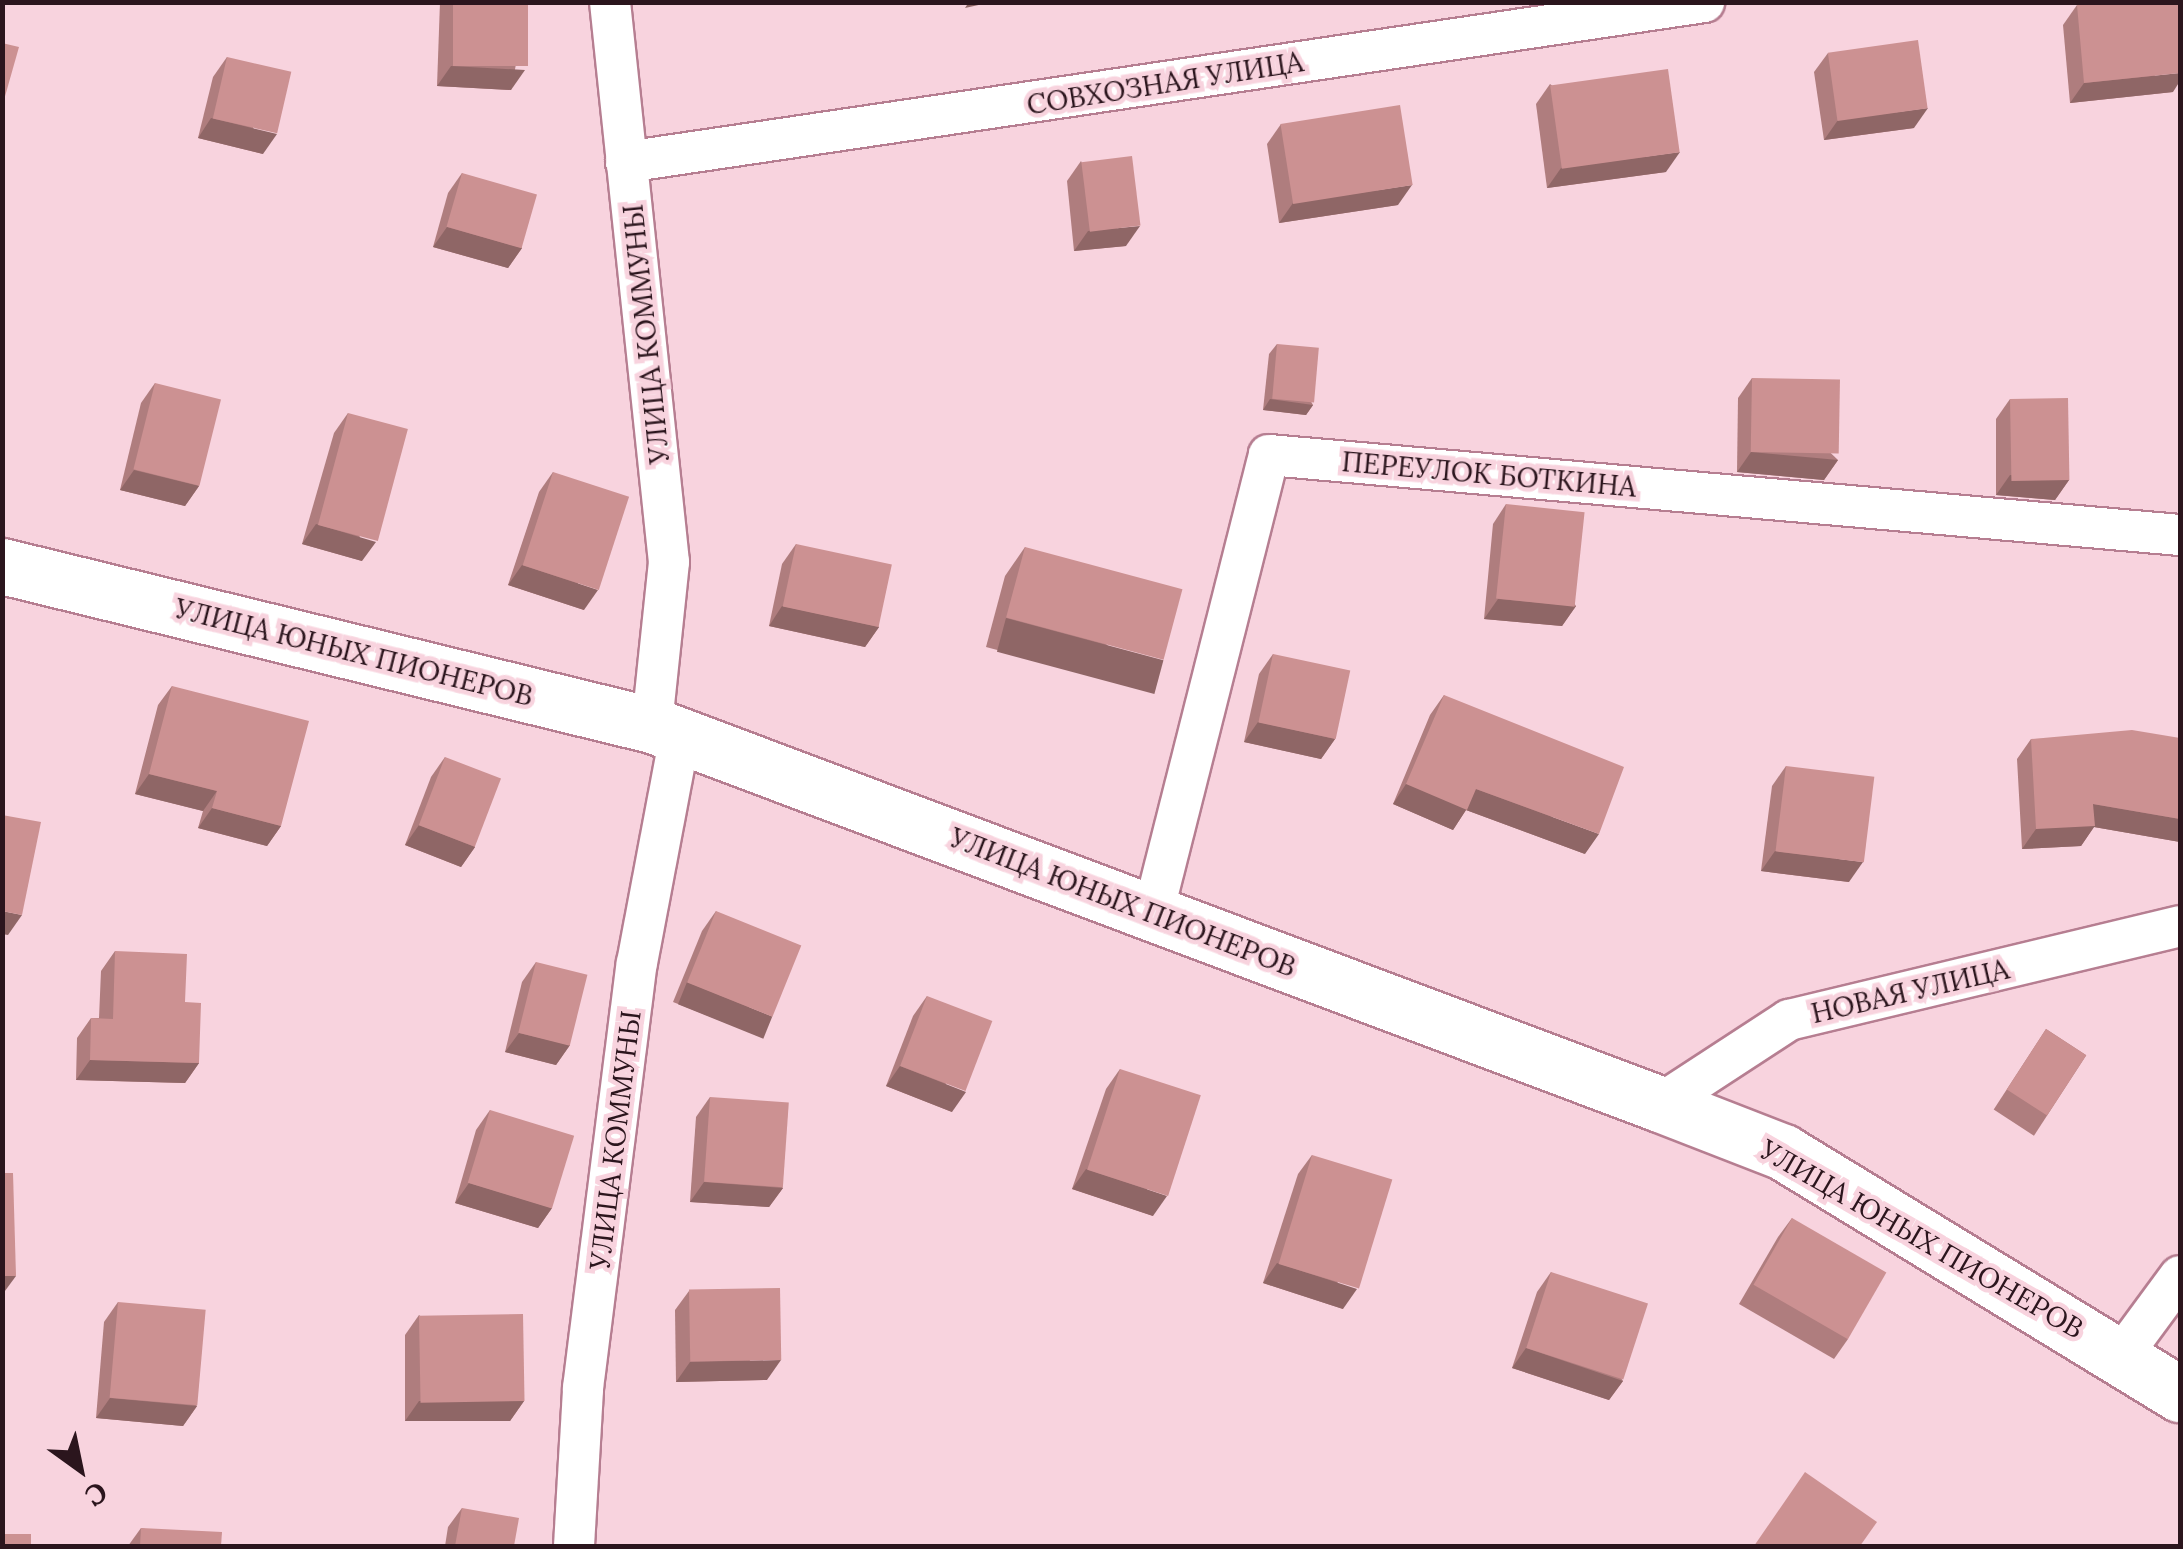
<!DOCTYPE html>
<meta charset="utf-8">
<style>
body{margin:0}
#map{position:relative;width:2183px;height:1549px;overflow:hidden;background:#f8d3de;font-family:Lora,serif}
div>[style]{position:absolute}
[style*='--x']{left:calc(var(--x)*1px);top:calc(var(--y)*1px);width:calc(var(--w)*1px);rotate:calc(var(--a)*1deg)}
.roads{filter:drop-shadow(2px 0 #b67e91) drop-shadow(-2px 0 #b67e91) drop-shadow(0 2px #b67e91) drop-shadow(0 -2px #b67e91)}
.street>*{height:40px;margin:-20px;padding:0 20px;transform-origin:20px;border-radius:20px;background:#fff}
.secondary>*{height:55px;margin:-27.5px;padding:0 27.5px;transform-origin:27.5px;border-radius:27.5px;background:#fff}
.wall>*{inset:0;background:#af7d7e;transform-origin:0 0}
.shaded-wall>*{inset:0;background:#8f6666;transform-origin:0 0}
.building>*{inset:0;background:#cc9192;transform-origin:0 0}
span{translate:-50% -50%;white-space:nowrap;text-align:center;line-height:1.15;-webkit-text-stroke:9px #f8d3de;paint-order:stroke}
.street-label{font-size:28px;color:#2b151d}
.frame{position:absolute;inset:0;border:5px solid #2b151d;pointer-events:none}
.north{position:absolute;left:30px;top:1419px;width:100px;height:100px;-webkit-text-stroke:8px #f8d3de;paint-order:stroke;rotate:147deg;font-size:28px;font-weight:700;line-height:40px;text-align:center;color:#2b151d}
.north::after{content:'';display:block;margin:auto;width:35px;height:45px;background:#2b151d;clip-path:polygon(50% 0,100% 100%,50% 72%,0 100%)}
</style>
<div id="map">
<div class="roads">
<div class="street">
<i style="--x:610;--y:2;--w:563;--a:83.99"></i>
<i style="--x:669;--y:562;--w:164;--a:96"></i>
<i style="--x:626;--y:162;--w:1090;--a:-8.44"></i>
<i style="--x:1153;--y:913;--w:472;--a:-75.8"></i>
<i style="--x:1269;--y:455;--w:915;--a:5.02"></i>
<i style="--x:1660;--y:1104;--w:154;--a:-33.1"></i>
<i style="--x:1789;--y:1020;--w:402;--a:-13.5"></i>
<i style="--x:2121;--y:1356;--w:99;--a:-53.6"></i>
<i style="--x:574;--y:1546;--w:158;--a:-86.7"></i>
<i style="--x:583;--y:1388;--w:428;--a:-82.8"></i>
<i style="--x:637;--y:963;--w:231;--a:-79.3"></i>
</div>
<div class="secondary">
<i style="--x:2;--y:566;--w:669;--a:13.75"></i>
<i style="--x:652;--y:725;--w:1077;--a:20.61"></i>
<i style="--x:1660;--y:1104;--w:132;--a:21.3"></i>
<i style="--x:1783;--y:1152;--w:465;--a:31.4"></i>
</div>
</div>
<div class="wall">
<i style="clip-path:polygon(440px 2px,528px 2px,511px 90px,437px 86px)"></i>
<i style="clip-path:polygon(2077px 5px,2173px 92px,2070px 103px,2063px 25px)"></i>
<i style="clip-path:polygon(1828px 53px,1914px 128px,1824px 140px,1814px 72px)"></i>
<i style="clip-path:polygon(227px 57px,263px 154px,198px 138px,213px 77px)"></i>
<i style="clip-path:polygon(1550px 84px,1666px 172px,1547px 188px,1536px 104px)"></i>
<i style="clip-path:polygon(1281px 124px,1398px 205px,1279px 223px,1267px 144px)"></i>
<i style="clip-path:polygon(1081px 161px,1126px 246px,1074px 251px,1067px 181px)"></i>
<i style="clip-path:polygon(462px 173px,522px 248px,508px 268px,433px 247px,448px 193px)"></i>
<i style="clip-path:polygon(1277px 344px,1313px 405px,1306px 415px,1263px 410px,1269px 354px)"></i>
<i style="clip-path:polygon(1752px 378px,1838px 460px,1824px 480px,1737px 472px,1738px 398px)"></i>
<i style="clip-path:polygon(155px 383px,199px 486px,185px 506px,120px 490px,141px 403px)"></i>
<i style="clip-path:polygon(2010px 399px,2069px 480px,2055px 500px,1996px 495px,1996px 419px)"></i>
<i style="clip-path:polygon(348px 413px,362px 561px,302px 544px,334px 433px)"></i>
<i style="clip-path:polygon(553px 472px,584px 610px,508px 585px,539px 492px)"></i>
<i style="clip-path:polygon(1506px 504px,1576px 606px,1562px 626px,1484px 619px,1493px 524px)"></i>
<i style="clip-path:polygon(796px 544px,879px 627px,865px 647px,769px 626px,782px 564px)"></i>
<i style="clip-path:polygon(1025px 547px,1144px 689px,986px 647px,1005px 576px)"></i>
<i style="clip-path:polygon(1273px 654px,1335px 739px,1321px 759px,1244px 742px,1259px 674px)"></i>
<i style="clip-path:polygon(172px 686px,281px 826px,267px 846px,198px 828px,203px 811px,135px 794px,158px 705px)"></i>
<i style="clip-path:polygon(1444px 695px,1585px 854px,1466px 810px,1453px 830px,1393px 804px,1430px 715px)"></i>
<i style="clip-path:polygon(2180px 738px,2180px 842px,2094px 827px,2081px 846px,2022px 849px,2017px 759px,2031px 739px)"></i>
<i style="clip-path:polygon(445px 757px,475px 847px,461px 867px,405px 845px,431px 777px)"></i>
<i style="clip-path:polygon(1786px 766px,1849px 882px,1761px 871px,1772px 786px)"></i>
<i style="clip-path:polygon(716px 911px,759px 1036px,673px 1002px,702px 931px)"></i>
<i style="clip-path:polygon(115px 951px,185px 1002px,199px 1063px,185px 1083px,76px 1080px,77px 1038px,91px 1018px,99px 1018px,101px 971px)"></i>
<i style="clip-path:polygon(536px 962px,570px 1045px,556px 1065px,505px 1052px,522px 982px)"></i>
<i style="clip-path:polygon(927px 996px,952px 1112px,886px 1086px,913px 1016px)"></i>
<i style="left:2046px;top:1029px;width:48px;height:96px;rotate:33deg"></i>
<i style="clip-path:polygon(1120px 1069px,1153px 1216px,1072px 1189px,1106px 1089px)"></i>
<i style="clip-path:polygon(710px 1097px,783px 1188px,769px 1207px,690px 1202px,696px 1117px)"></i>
<i style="clip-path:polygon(490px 1110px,552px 1208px,538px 1228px,455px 1203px,476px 1130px)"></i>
<i style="clip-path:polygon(1312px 1155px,1343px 1309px,1263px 1283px,1298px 1174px)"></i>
<i style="clip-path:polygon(1792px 1218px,1848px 1339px,1834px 1359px,1739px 1304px,1778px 1237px)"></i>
<i style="clip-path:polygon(1551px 1272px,1623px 1381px,1609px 1400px,1512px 1368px,1537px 1292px)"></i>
<i style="clip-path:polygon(689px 1291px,767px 1380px,676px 1382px,675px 1310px)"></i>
<i style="clip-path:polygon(118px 1302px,197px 1406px,183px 1426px,96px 1418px,104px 1322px)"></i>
<i style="clip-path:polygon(419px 1315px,524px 1401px,510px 1421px,405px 1421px,405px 1335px)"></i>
<i style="clip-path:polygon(462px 1508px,514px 1546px,445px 1546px,448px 1527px)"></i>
<i style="clip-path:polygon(141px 1528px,221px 1546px,128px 1546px)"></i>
</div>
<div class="shaded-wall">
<i style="clip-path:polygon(969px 2px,992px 2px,965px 8px)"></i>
<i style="clip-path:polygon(451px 66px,525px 70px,511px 90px,437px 86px)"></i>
<i style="clip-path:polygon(2180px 73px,2180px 81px,2173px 92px,2070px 103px,2084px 83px)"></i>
<i style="clip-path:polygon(1928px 108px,1914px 128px,1824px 140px,1838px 120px)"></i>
<i style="clip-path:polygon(211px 118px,277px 134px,263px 154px,198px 138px)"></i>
<i style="clip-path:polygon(1680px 152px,1666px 172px,1547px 188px,1561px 168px)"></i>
<i style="clip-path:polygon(1412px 185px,1398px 205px,1279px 223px,1293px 203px)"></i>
<i style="clip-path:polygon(1140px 226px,1126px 246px,1074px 251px,1088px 231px)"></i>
<i style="clip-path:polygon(447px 227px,522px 248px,508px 268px,433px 247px)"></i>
<i style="clip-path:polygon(1270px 399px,1313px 405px,1306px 415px,1263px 410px)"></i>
<i style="clip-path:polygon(1751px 452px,1838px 460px,1824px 480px,1737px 472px)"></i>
<i style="clip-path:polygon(134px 470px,199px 486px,185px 506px,120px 490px)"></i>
<i style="clip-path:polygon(2010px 475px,2069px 480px,2055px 500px,1996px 495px)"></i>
<i style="clip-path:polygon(316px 524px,376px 542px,362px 561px,302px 544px)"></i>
<i style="clip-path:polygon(522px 565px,598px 590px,584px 610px,508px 585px)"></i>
<i style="clip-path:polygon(1498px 599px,1576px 606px,1562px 626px,1484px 619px)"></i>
<i style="clip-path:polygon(782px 606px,879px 627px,865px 647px,769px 626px)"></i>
<i style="left:1006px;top:618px;width:163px;height:35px;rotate:15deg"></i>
<i style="clip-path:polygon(1258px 722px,1335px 739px,1321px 759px,1244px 742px)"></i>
<i style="clip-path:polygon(149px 774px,217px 791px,203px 811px,135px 794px)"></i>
<i style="clip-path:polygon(1406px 784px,1476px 789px,1599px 834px,1585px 854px,1466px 810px,1453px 830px,1393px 804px)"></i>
<i style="clip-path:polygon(2093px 804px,2180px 819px,2180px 842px,2094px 827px,2081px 846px,2022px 849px,2036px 829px)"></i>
<i style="clip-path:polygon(212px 808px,281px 826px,267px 846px,198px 828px)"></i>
<i style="clip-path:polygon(419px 825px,475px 847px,461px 867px,405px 845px)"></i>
<i style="clip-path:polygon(1775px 851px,1863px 862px,1849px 882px,1761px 871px)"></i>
<i style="clip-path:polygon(2px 911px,22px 915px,8px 935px,2px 934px)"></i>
<i style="left:687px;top:982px;width:92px;height:24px;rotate:22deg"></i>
<i style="clip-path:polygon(519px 1033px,570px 1045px,556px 1065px,505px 1052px)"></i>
<i style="clip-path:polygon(90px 1060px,199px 1063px,185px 1083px,76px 1080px)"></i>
<i style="clip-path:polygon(900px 1066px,966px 1092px,952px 1112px,886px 1086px)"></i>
<i style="clip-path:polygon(1086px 1169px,1167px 1196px,1153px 1216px,1072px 1189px)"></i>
<i style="clip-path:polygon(704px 1182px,783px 1188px,769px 1207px,690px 1202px)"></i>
<i style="clip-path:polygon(469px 1183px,552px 1208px,538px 1228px,455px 1203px)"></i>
<i style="clip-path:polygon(1277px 1263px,1357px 1289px,1343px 1309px,1263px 1283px)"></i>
<i style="clip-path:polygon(2px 1276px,16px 1276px,2px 1295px)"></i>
<i style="clip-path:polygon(1526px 1348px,1623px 1381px,1609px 1400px,1512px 1368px)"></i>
<i style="clip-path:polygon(781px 1360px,767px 1380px,676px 1382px,690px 1362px)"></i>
<i style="clip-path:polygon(110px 1398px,197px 1406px,183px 1426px,96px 1418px)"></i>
<i style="clip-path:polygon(419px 1401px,524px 1401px,510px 1421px,405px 1421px)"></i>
</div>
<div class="building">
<i style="left:453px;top:2px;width:75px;height:64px"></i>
<i style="clip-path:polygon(2101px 2px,2180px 2px,2180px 73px,2084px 83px,2077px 5px)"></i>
<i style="left:1918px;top:40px;width:69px;height:91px;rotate:82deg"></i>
<i style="clip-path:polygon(2px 43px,19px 47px,2px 107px)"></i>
<i style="left:227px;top:57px;width:66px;height:63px;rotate:13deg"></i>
<i style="left:1668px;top:69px;width:84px;height:119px;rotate:82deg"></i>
<i style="left:1400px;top:105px;width:81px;height:121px;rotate:81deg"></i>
<i style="left:1132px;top:156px;width:70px;height:51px;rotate:83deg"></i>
<i style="left:462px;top:173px;width:78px;height:56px;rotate:16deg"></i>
<i style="left:1277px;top:344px;width:42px;height:55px;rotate:5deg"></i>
<i style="left:1752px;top:378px;width:88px;height:74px;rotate:1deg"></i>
<i style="left:155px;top:383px;width:68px;height:89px;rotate:14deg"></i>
<i style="left:2068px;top:398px;width:82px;height:58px;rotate:89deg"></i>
<i style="left:348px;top:413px;width:62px;height:116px;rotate:15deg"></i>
<i style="left:553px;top:472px;width:80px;height:98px;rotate:18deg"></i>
<i style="left:1506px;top:504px;width:79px;height:95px;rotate:6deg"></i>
<i style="left:796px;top:544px;width:98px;height:64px;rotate:12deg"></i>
<i style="left:1025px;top:547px;width:163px;height:73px;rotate:15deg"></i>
<i style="left:1273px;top:654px;width:79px;height:70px;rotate:12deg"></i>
<i style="clip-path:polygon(172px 686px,309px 721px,281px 826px,212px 808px,217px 791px,149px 774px)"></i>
<i style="clip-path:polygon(1444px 695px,1624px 767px,1599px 834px,1476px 789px,1467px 810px,1406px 784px)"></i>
<i style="clip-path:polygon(2132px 730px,2180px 738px,2180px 819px,2093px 804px,2095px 826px,2036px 829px,2031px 739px)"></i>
<i style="left:445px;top:757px;width:60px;height:73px;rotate:21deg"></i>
<i style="left:1786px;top:766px;width:89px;height:86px;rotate:7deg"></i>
<i style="clip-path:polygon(2px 815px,41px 822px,22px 915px,2px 911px)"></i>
<i style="left:716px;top:911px;width:92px;height:77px;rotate:22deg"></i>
<i style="clip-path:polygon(115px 951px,187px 954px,185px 1002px,201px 1003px,199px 1063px,90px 1060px,91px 1018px,113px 1019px)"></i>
<i style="left:536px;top:962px;width:53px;height:73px;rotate:14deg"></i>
<i style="left:927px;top:996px;width:70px;height:75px;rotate:21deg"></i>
<i style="left:2046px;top:1029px;width:48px;height:72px;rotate:33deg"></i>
<i style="left:1120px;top:1069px;width:85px;height:106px;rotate:18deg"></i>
<i style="left:710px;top:1097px;width:79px;height:85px;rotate:4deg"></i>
<i style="left:490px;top:1110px;width:88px;height:76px;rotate:17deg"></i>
<i style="left:1312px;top:1155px;width:84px;height:114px;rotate:17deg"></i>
<i style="clip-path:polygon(2px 1173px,13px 1173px,16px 1276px,2px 1276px)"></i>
<i style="left:1792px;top:1218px;width:109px;height:77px;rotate:30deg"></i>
<i style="left:1551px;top:1272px;width:102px;height:80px;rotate:18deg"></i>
<i style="left:780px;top:1288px;width:72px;height:91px;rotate:89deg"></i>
<i style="left:118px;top:1302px;width:88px;height:96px;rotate:5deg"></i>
<i style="left:523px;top:1314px;width:87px;height:104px;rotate:89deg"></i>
<i style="clip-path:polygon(1805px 1472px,1877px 1522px,1860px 1546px,1754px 1546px)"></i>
<i style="clip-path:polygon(462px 1508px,519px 1518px,514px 1546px,455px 1546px)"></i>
<i style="clip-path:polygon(141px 1528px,222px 1532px,221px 1546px,140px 1546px)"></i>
<i style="left:2px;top:1534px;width:29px;height:12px"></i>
</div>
<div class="street-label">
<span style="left:1165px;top:83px;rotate:-9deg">СОВХОЗНАЯ УЛИЦА</span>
<span style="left:646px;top:334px;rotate:-96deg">УЛИЦА КОММУНЫ</span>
<span style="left:1489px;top:474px;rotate:5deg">ПЕРЕУЛОК БОТКИНА</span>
<span style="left:354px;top:652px;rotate:14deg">УЛИЦА ЮНЫХ ПИОНЕРОВ</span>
<span style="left:1123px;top:902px;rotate:21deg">УЛИЦА ЮНЫХ ПИОНЕРОВ</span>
<span style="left:1910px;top:991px;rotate:-13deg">НОВАЯ УЛИЦА</span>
<span style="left:615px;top:1140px;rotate:-83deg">УЛИЦА КОММУНЫ</span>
<span style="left:1922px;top:1239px;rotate:30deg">УЛИЦА ЮНЫХ ПИОНЕРОВ</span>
</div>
<div class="frame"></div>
<div class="north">С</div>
</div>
